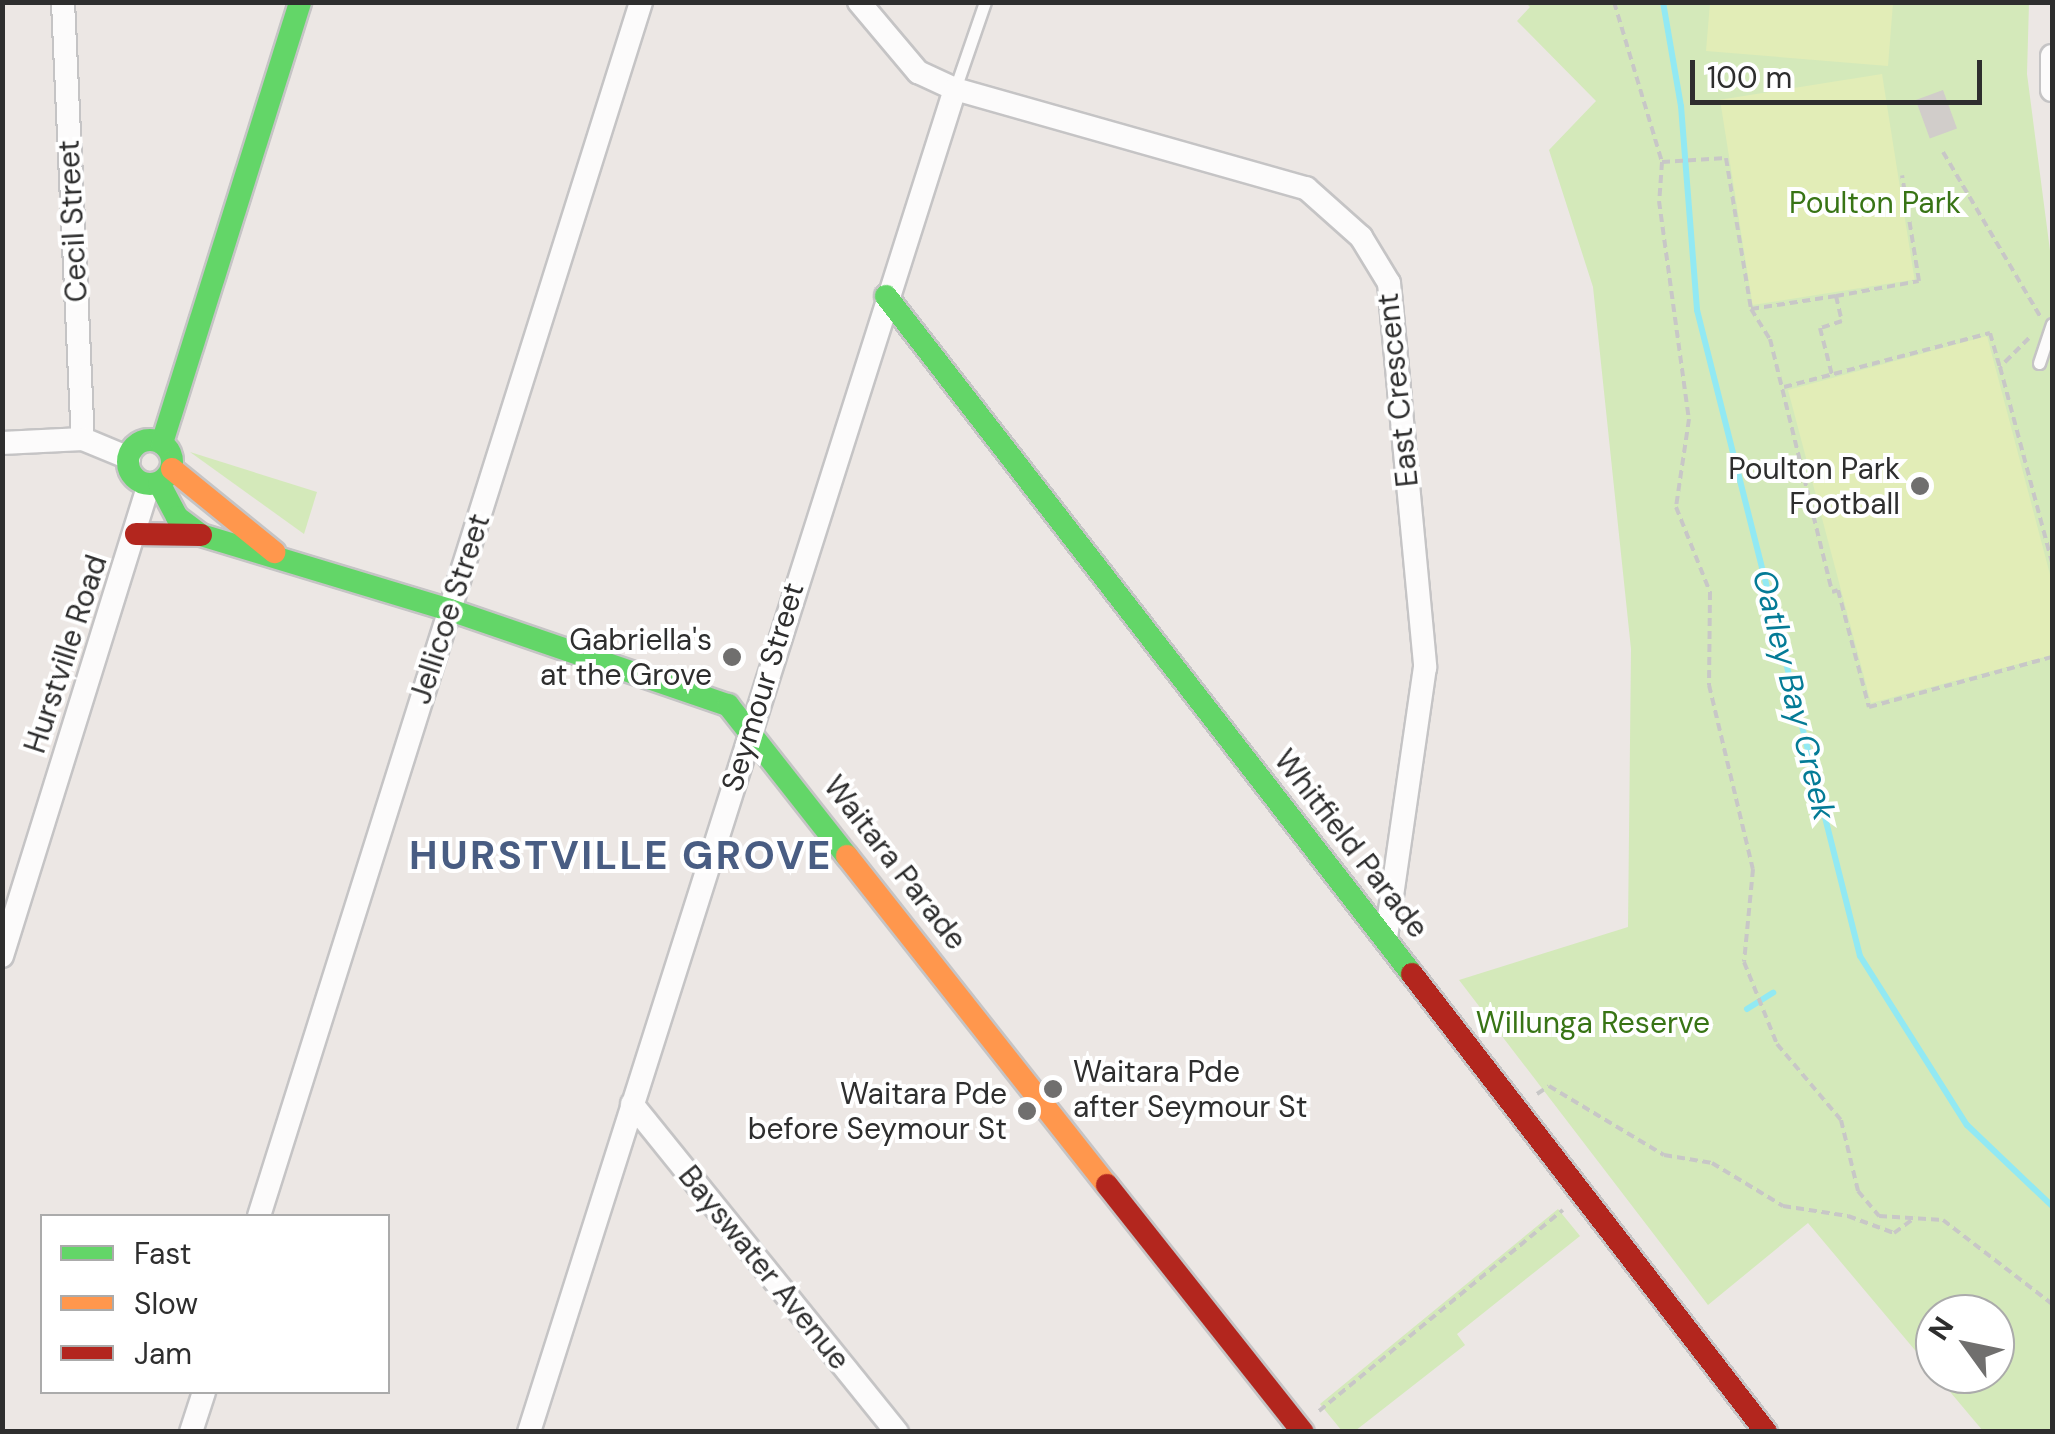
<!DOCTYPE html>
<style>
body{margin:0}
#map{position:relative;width:2055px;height:1434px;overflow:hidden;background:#ece7e4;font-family:"DM Sans",sans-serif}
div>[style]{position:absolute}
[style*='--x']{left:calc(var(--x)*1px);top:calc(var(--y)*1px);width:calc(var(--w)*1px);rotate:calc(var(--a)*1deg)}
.green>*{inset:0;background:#d4e9ba}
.pitch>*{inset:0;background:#e2edb7;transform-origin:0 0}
.stream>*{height:6px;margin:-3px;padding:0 3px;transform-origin:3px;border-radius:3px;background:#92e9f3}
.building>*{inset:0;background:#d1cdca;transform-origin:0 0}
.path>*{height:4px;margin-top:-2px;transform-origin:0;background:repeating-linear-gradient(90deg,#c8c7c7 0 8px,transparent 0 13px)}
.roads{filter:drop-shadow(2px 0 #c5c4c5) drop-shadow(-2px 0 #c5c4c5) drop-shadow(0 2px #c5c4c5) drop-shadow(0 -2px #c5c4c5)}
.lane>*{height:11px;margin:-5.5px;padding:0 5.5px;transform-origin:5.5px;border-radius:5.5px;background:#fcfbfb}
.street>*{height:22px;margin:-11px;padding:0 11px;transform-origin:11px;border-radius:11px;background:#fcfbfb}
.fast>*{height:22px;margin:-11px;padding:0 11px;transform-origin:11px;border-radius:11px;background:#63d668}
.fast>.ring{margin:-11px;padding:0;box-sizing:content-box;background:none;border:22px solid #63d668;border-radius:50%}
.slow>*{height:22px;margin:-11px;padding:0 11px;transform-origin:11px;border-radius:11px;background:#ff974d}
.jam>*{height:22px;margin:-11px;padding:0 11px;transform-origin:11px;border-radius:11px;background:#b3261e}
.dots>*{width:28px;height:28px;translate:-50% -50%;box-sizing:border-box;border:5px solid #fff;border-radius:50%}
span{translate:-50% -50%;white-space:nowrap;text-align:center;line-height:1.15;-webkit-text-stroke:8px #fff;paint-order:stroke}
.park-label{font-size:30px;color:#387415}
.street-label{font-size:30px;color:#2e2e2e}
.poi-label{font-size:30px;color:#2e2e2e}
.right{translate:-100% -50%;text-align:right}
.left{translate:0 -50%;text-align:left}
.water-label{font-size:32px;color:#047b96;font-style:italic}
.district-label{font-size:40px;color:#495d83;font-weight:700;letter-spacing:2.5px}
.frame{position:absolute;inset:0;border:5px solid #2e2e2e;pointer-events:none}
.legend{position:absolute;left:40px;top:1214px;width:350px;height:180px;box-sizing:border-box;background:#fff;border:2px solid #ababab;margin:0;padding:12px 18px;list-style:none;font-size:30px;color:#2e2e2e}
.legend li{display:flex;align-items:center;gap:20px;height:50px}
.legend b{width:50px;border:2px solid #ababab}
.north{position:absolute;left:1915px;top:1294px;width:100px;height:100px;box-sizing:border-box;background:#fff;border:2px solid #ababab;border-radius:50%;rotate:303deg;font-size:28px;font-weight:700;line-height:40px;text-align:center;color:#2e2e2e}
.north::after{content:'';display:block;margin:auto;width:35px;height:45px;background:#706f6e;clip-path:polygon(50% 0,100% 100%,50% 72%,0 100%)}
.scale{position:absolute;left:1690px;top:60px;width:292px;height:45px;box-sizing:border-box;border:5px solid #2e2e2e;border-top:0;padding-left:12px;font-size:30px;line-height:35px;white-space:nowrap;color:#2e2e2e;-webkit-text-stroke:8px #fff;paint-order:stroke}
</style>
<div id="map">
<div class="green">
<i style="clip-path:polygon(evenodd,1526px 3px,2029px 3px,2027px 74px,2052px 266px,2052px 1431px,1983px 1431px,1808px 1223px,1708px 1305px,1459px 980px,1628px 927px,1631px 649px,1593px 287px,1549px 150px,1596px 101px,1517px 21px,1530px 7px,1526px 3px,1935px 1314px,1995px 1314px,1995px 1374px,1935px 1374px,1935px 1314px)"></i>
<i style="clip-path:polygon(190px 452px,317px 492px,304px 534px)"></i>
<i style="clip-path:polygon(1558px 1209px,1580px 1236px,1457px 1334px,1465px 1345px,1355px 1431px,1342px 1431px,1320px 1404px)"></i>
</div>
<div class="pitch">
<i style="clip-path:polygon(1710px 3px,1893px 3px,1888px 66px,1706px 51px)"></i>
<i style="left:1882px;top:74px;width:208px;height:164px;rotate:81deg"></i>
<i style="clip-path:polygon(1987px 336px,2052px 582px,2052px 655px,1871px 703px,1788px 390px)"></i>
</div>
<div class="stream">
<i style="--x:1663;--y:2;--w:106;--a:80.2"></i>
<i style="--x:1681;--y:106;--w:205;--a:85.5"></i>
<i style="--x:1697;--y:310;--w:666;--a:75.84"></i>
<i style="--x:1860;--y:956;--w:200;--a:57.7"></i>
<i style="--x:1967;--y:1125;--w:117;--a:43.6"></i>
<i style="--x:1747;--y:1009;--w:31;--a:-32"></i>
</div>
<div class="building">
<i style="left:1943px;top:90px;width:41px;height:29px;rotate:70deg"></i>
</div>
<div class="path">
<i style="--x:1614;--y:2;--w:167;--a:73.3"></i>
<i style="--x:1662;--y:162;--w:39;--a:94"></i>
<i style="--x:1659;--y:201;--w:220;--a:82.2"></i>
<i style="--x:1689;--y:419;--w:89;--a:98.4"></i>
<i style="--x:1676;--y:507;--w:92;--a:68.2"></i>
<i style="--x:1710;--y:592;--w:93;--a:90.6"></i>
<i style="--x:1709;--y:685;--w:189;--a:76.6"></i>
<i style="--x:1753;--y:869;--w:93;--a:95.5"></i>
<i style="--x:1744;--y:962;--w:88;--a:68.1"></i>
<i style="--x:1777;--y:1044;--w:99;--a:49.9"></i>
<i style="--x:1841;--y:1120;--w:73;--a:76.5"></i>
<i style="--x:1858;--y:1191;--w:33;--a:50"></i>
<i style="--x:1879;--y:1216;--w:64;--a:3.6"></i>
<i style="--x:1943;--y:1220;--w:138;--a:37.6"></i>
<i style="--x:1943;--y:152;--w:193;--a:59.4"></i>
<i style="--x:1662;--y:162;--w:64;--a:-3.6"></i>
<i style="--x:1726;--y:158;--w:153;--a:80.6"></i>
<i style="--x:1751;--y:309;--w:36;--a:58"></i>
<i style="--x:1770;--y:339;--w:260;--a:76.2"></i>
<i style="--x:1832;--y:592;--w:6;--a:-18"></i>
<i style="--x:1838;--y:590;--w:121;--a:75.2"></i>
<i style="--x:1869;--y:707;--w:190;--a:-15.3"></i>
<i style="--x:1836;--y:296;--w:84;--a:-10.2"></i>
<i style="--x:1919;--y:281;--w:107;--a:-99.1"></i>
<i style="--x:1751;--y:309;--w:86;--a:-8.7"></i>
<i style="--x:1836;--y:296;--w:26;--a:77"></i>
<i style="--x:1842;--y:321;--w:23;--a:162"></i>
<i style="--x:1820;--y:328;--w:49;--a:75.7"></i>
<i style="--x:2029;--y:338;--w:41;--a:135"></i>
<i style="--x:2000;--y:367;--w:202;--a:75.1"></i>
<i style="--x:1784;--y:387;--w:213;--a:-14.7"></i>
<i style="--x:1990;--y:333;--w:35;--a:74"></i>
<i style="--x:1537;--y:1094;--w:14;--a:-34"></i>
<i style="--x:1549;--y:1086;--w:134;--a:31"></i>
<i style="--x:1664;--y:1155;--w:49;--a:9.5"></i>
<i style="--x:1712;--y:1163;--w:83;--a:31.2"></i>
<i style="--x:1783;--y:1206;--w:66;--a:8.7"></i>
<i style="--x:1848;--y:1216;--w:49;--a:20.3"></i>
<i style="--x:1894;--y:1233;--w:26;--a:-36"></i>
<i style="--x:1319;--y:1411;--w:316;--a:-39.5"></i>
</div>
<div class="roads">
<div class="lane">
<i style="--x:955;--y:89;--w:92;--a:-71"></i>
<i style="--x:2039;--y:363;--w:41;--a:-71.6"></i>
</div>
<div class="street">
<i style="--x:63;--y:2;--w:437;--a:87.4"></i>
<i style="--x:859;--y:2;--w:92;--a:49.9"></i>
<i style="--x:918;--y:72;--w:41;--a:24.7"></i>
<i style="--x:955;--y:89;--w:365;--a:15.8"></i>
<i style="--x:1306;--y:188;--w:74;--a:41.7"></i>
<i style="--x:1361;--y:237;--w:54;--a:58.7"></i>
<i style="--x:1389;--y:283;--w:386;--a:84.6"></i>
<i style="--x:1425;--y:667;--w:274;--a:98.2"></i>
<i style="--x:2052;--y:56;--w:34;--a:90"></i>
<i style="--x:2;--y:443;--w:81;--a:-2.8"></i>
<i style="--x:83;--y:439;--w:50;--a:22.4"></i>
<i style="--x:2;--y:956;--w:494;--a:-72.7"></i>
<i style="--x:632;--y:1104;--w:422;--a:51.1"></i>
<i style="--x:259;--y:1216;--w:1273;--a:-72.53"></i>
<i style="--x:191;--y:1432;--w:42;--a:-72"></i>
<i style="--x:529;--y:1432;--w:1409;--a:-72.4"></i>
</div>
<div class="fast">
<i style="--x:886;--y:296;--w:858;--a:52.2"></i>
<i class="ring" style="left:128px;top:440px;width:22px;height:22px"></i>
<i style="--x:162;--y:443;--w:462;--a:-72.6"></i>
<i style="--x:159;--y:483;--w:38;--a:62"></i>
<i style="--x:177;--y:517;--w:30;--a:37"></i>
<i style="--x:201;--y:535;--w:260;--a:16.8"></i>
<i style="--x:450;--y:610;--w:294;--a:18.9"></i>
<i style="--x:728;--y:705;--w:192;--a:51.8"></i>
</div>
<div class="slow">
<i style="--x:172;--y:469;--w:132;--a:39.1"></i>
<i style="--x:847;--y:856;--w:419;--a:51.7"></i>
</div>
<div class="jam">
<i style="--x:136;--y:534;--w:65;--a:0.9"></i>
<i style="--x:1412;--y:974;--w:579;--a:52.3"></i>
<i style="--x:1107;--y:1185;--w:315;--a:51.6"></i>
</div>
</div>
<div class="dots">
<i style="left:1920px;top:486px;background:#706f6e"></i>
<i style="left:732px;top:657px;background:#706f6e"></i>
<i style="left:1053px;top:1089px;background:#706f6e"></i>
<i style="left:1027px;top:1111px;background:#706f6e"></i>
</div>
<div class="park-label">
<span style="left:1875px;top:203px">Poulton Park</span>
<span style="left:1593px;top:1023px">Willunga Reserve</span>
</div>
<div class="street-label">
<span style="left:73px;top:221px;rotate:-93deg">Cecil Street</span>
<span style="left:1398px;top:390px;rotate:-96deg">East Crescent</span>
<span style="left:450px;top:609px;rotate:-72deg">Jellicoe Street</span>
<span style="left:66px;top:654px;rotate:-72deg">Hurstville Road</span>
<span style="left:763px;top:687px;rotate:-73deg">Seymour Street</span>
<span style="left:1351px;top:844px;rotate:52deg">Whitfield Parade</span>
<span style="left:895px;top:863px;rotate:52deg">Waitara Parade</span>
<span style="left:764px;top:1268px;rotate:51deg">Bayswater Avenue</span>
</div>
<div class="poi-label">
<span class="right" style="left:1900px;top:486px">Poulton Park<br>Football</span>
<span class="right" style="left:712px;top:657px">Gabriella's<br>at the Grove</span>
<span class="left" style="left:1073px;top:1089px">Waitara Pde<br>after Seymour St</span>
<span class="right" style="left:1007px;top:1111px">Waitara Pde<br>before Seymour St</span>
</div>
<div class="water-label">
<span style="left:1794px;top:695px;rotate:76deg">Oatley Bay Creek</span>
</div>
<div class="district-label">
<span style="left:621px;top:855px">HURSTVILLE GROVE</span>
</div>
<div class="frame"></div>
<ul class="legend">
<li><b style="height:12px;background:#63d668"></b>Fast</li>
<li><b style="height:12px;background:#ff974d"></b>Slow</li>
<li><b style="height:12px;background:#b3261e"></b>Jam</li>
</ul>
<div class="north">N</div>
<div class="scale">100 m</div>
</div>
